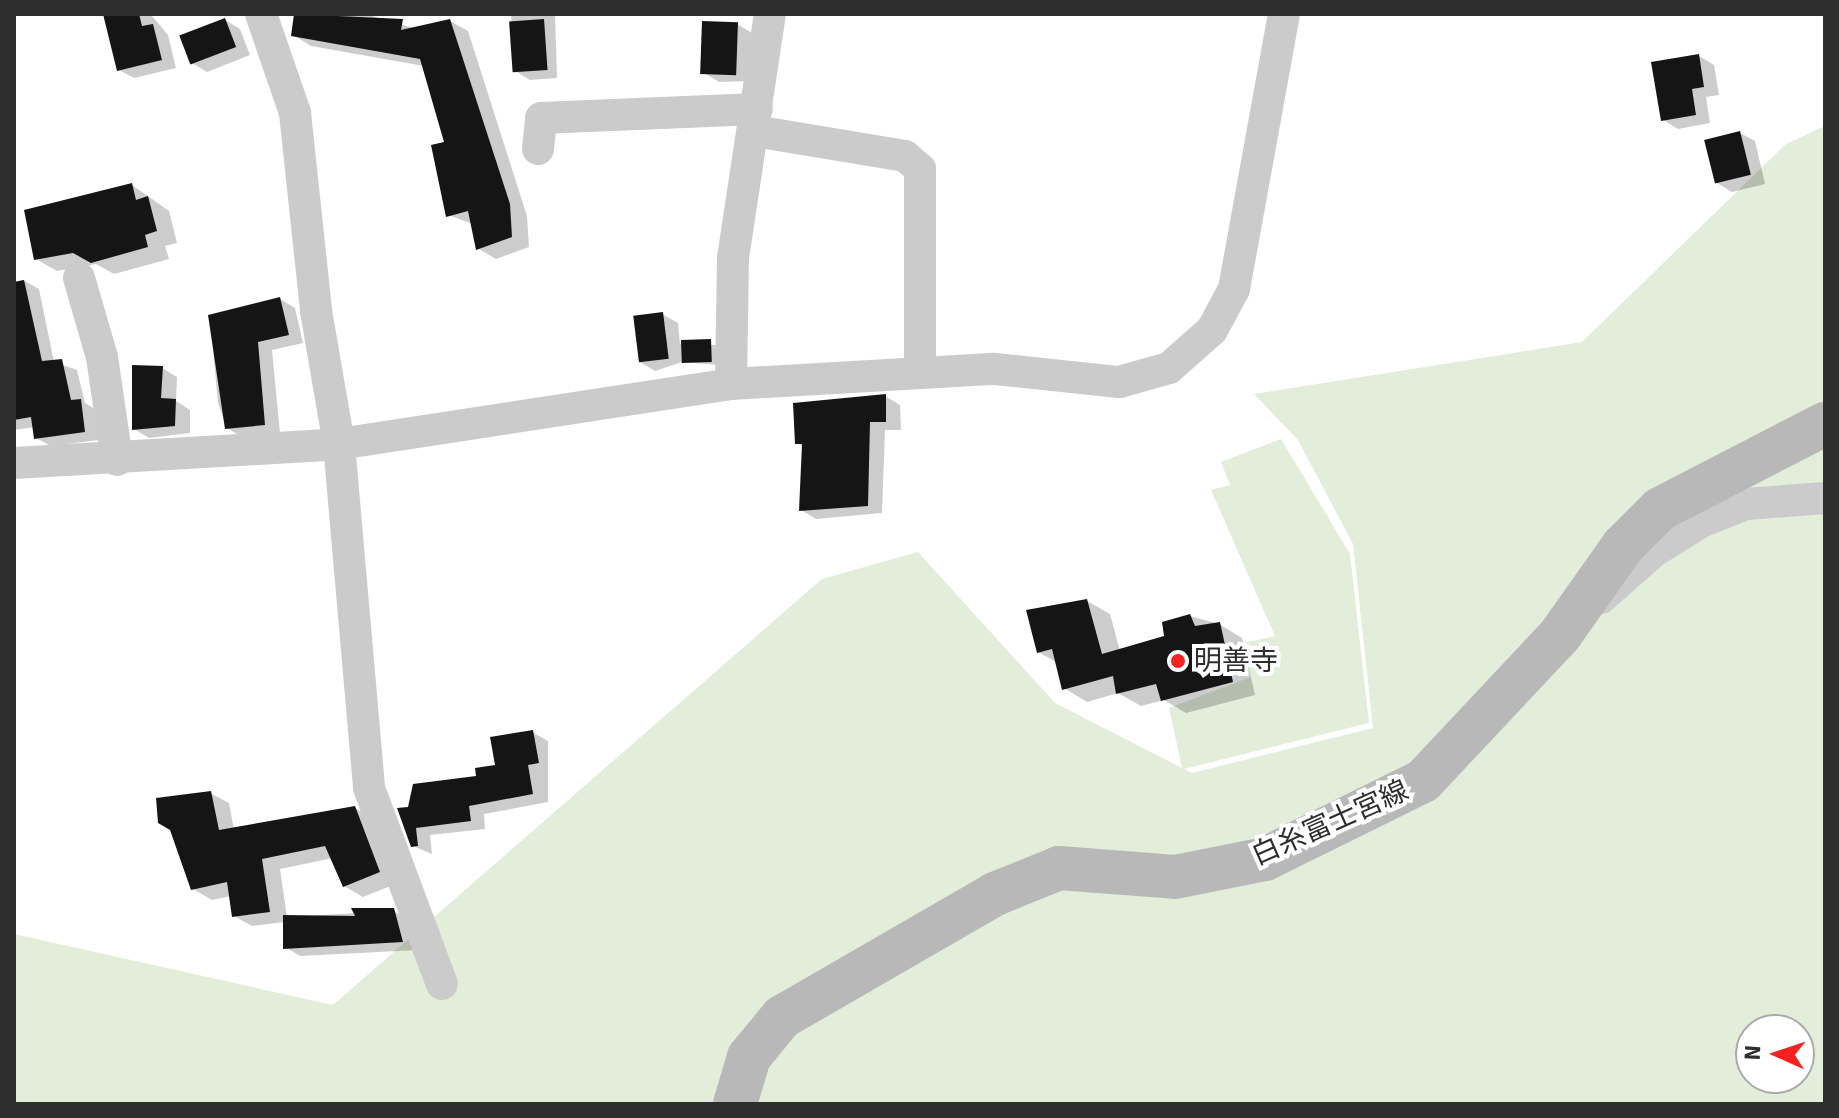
<!DOCTYPE html>
<meta charset="utf-8">
<style>
body{margin:0}
#map{position:relative;width:1839px;height:1118px;overflow:hidden;background:#fff;font-family:Signika,"Noto Sans JP",sans-serif}
div>[style]{position:absolute}
[style*='--x']{left:calc(var(--x)*1px);top:calc(var(--y)*1px);width:calc(var(--w)*1px);rotate:calc(var(--a)*1deg)}
.green>*{inset:0;background:#e2edda}
.shadow>*{inset:0;background:#0003}
.building>*{inset:0;background:#151515;transform-origin:0 0}
.street>*{height:32px;margin:-16px;padding:0 16px;transform-origin:16px;border-radius:16px;background:#cbcbcb}
.secondary>*{height:44px;margin:-22px;padding:0 22px;transform-origin:22px;border-radius:22px;background:#b8b8b8}
.dots>*{width:22px;height:22px;translate:-50% -50%;box-sizing:border-box;border:4px solid #fff;border-radius:50%}
span{translate:-50% -50%;white-space:nowrap;text-align:center;line-height:1.15;-webkit-text-stroke:8px #fff;paint-order:stroke}
.poi-label{font-size:28px;color:#2e2e2e}
.left{translate:0 -50%;text-align:left}
.street-label{font-size:28px;color:#2e2e2e}
.frame{position:absolute;inset:0;border:16px solid #2e2e2e;pointer-events:none}
.north{position:absolute;left:1735px;top:1014px;width:80px;height:80px;box-sizing:border-box;background:#fff;border:2px solid #ababab;border-radius:50%;rotate:273deg;font-size:22px;font-weight:700;line-height:32px;text-align:center;color:#2e2e2e}
.north::after{content:'';display:block;margin:auto;width:28px;height:36px;background:#f42321;clip-path:polygon(50% 0,100% 100%,50% 72%,0 100%)}
</style>
<div id="map">
<div class="green">
<i style="clip-path:polygon(evenodd,1825px 126px,1825px 1104px,14px 1104px,14px 934px,333px 1005px,822px 579px,918px 552px,1055px 703px,1182px 768px,1169px 708px,1251px 677px,1238px 644px,1275px 636px,1211px 490px,1230px 485px,1221px 462px,1281px 439px,1350px 554px,1369px 723px,1184px 769px,1192px 773px,1373px 728px,1353px 544px,1298px 440px,1254px 394px,1582px 342px,1786px 144px,1825px 126px,1751px 1030px,1799px 1030px,1799px 1078px,1751px 1078px,1751px 1030px)"></i>
</div>
<div class="shadow">
<i style="clip-path:polygon(109px 14px,152px 16px,168px 35px,176px 68px,134px 78px,119px 70px)"></i>
<i style="clip-path:polygon(296px 14px,365px 14px,417px 29px,450px 21px,468px 31px,527px 216px,529px 247px,496px 259px,477px 248px,473px 224px,448px 215px,446px 143px,424px 66px,311px 46px,293px 35px)"></i>
<i style="clip-path:polygon(511px 14px,555px 14px,557px 78px,530px 80px,515px 71px)"></i>
<i style="clip-path:polygon(225px 20px,240px 29px,250px 55px,207px 72px,192px 63px)"></i>
<i style="clip-path:polygon(737px 24px,752px 33px,750px 81px,719px 82px,704px 73px)"></i>
<i style="clip-path:polygon(1699px 56px,1714px 65px,1719px 95px,1706px 97px,1710px 123px,1678px 129px,1663px 120px)"></i>
<i style="clip-path:polygon(1740px 133px,1755px 141px,1765px 184px,1732px 192px,1717px 183px)"></i>
<i style="clip-path:polygon(132px 185px,169px 211px,177px 243px,165px 246px,169px 259px,114px 274px,96px 264px,57px 271px,36px 259px)"></i>
<i style="clip-path:polygon(23px 280px,39px 289px,54px 362px,77px 370px,85px 403px,96px 410px,99px 440px,51px 446px,36px 438px,35px 427px,14px 430px,14px 282px)"></i>
<i style="clip-path:polygon(280px 299px,295px 308px,303px 343px,272px 350px,280px 433px,242px 437px,227px 428px,218px 403px,210px 316px)"></i>
<i style="clip-path:polygon(662px 314px,678px 323px,680px 344px,718px 345px,719px 365px,682px 362px,655px 371px,640px 362px)"></i>
<i style="clip-path:polygon(162px 368px,177px 377px,176px 401px,190px 410px,190px 433px,149px 438px,134px 429px)"></i>
<i style="clip-path:polygon(885px 396px,900px 405px,901px 430px,885px 430px,882px 513px,816px 519px,801px 510px,804px 447px,797px 443px)"></i>
<i style="clip-path:polygon(1087px 601px,1110px 614px,1120px 651px,1167px 638px,1190px 616px,1219px 624px,1242px 638px,1255px 695px,1186px 713px,1164px 700px,1141px 706px,1118px 693px,1087px 702px,1064px 688px,1058px 663px,1038px 652px)"></i>
<i style="clip-path:polygon(532px 732px,548px 741px,548px 802px,484px 814px,485px 829px,430px 835px,432px 854px,413px 846px,410px 809px,498px 766px)"></i>
<i style="clip-path:polygon(210px 793px,229px 803px,234px 830px,355px 808px,374px 819px,398px 883px,363px 897px,344px 886px,333px 858px,280px 869px,287px 917px,393px 911px,409px 919px,418px 950px,300px 956px,285px 947px,285px 922px,252px 926px,234px 916px,231px 896px,212px 900px,193px 889px)"></i>
</div>
<div class="building">
<i style="clip-path:polygon(103px 14px,139px 14px,142px 26px,153px 24px,162px 60px,117px 71px)"></i>
<i style="clip-path:polygon(294px 14px,403px 19px,401px 30px,450px 19px,510px 204px,512px 237px,476px 250px,468px 211px,446px 217px,431px 145px,444px 142px,420px 59px,291px 36px)"></i>
<i style="left:225px;top:18px;width:31px;height:49px;rotate:69deg"></i>
<i style="left:544px;top:19px;width:51px;height:35px;rotate:86deg"></i>
<i style="left:702px;top:21px;width:36px;height:53px;rotate:2deg"></i>
<i style="clip-path:polygon(1699px 54px,1704px 87px,1692px 89px,1696px 115px,1661px 121px,1651px 62px)"></i>
<i style="left:1740px;top:131px;width:45px;height:37px;rotate:76deg"></i>
<i style="clip-path:polygon(132px 183px,136px 200px,148px 196px,157px 231px,145px 235px,148px 247px,91px 263px,73px 253px,34px 260px,24px 210px)"></i>
<i style="clip-path:polygon(24px 280px,42px 361px,62px 359px,71px 400px,81px 399px,85px 432px,34px 439px,31px 417px,14px 420px,14px 282px)"></i>
<i style="clip-path:polygon(280px 297px,289px 335px,258px 342px,265px 425px,225px 429px,208px 315px)"></i>
<i style="left:663px;top:312px;width:47px;height:30px;rotate:83deg"></i>
<i style="left:711px;top:339px;width:23px;height:30px;rotate:88deg"></i>
<i style="clip-path:polygon(132px 365px,163px 366px,161px 398px,176px 399px,175px 426px,132px 430px)"></i>
<i style="clip-path:polygon(886px 394px,886px 422px,870px 422px,868px 506px,799px 511px,802px 444px,795px 444px,793px 403px)"></i>
<i style="clip-path:polygon(1087px 599px,1102px 654px,1164px 636px,1162px 622px,1190px 614px,1195px 626px,1220px 622px,1233px 682px,1161px 701px,1156px 684px,1116px 694px,1113px 676px,1062px 690px,1052px 649px,1037px 653px,1026px 610px)"></i>
<i style="clip-path:polygon(533px 730px,539px 763px,528px 765px,533px 794px,469px 806px,471px 821px,416px 828px,418px 846px,411px 847px,397px 808px,408px 807px,413px 784px,476px 776px,475px 768px,495px 765px,490px 737px)"></i>
<i style="clip-path:polygon(211px 791px,219px 830px,355px 806px,380px 872px,343px 887px,325px 846px,262px 859px,270px 912px,232px 917px,227px 882px,191px 890px,170px 830px,158px 823px,156px 798px)"></i>
<i style="clip-path:polygon(351px 908px,394px 908px,403px 942px,283px 949px,283px 915px,355px 916px)"></i>
</div>
<div class="street">
<i style="--x:261;--y:14;--w:105;--a:71"></i>
<i style="--x:295;--y:113;--w:199;--a:83.9"></i>
<i style="--x:316;--y:311;--w:135;--a:80.2"></i>
<i style="--x:339;--y:444;--w:345;--a:85"></i>
<i style="--x:369;--y:788;--w:209;--a:69.6"></i>
<i style="--x:754;--y:131;--w:153;--a:9.4"></i>
<i style="--x:905;--y:156;--w:20;--a:41"></i>
<i style="--x:920;--y:169;--w:204;--a:90"></i>
<i style="--x:538;--y:149;--w:31;--a:-84"></i>
<i style="--x:541;--y:118;--w:216;--a:-2.4"></i>
<i style="--x:79;--y:278;--w:82;--a:73.8"></i>
<i style="--x:102;--y:357;--w:104;--a:81.7"></i>
<i style="--x:731;--y:384;--w:126;--a:-89.1"></i>
<i style="--x:733;--y:258;--w:247;--a:-81.4"></i>
<i style="--x:14;--y:463;--w:326;--a:-3.3"></i>
<i style="--x:339;--y:444;--w:397;--a:-8.7"></i>
<i style="--x:731;--y:384;--w:264;--a:-3.3"></i>
<i style="--x:995;--y:369;--w:125;--a:6"></i>
<i style="--x:1119;--y:382;--w:52;--a:-15.6"></i>
<i style="--x:1169;--y:368;--w:57;--a:-41.5"></i>
<i style="--x:1212;--y:330;--w:47;--a:-61.8"></i>
<i style="--x:1234;--y:289;--w:280;--a:-79.7"></i>
<i style="--x:1601;--y:598;--w:69;--a:-41.5"></i>
<i style="--x:1653;--y:552;--w:57;--a:-32"></i>
<i style="--x:1701;--y:522;--w:48;--a:-21.8"></i>
<i style="--x:1746;--y:504;--w:79;--a:-4.3"></i>
</div>
<div class="secondary">
<i style="--x:735;--y:1104;--w:49;--a:-73.4"></i>
<i style="--x:749;--y:1057;--w:52;--a:-50.5"></i>
<i style="--x:782;--y:1017;--w:246;--a:-30"></i>
<i style="--x:995;--y:894;--w:69;--a:-22.1"></i>
<i style="--x:1059;--y:868;--w:116;--a:4.4"></i>
<i style="--x:1175;--y:877;--w:92;--a:-11.3"></i>
<i style="--x:1265;--y:859;--w:176;--a:-26.3"></i>
<i style="--x:1423;--y:781;--w:200;--a:-46.8"></i>
<i style="--x:1560;--y:635;--w:109;--a:-54.7"></i>
<i style="--x:1623;--y:546;--w:52;--a:-45"></i>
<i style="--x:1660;--y:509;--w:186;--a:-27.3"></i>
</div>
<div class="dots">
<i style="left:1178px;top:661px;background:#f42321"></i>
</div>
<div class="poi-label">
<span class="left" style="left:1194px;top:661px">明善寺</span>
</div>
<div class="street-label">
<span style="left:1330px;top:823px;rotate:-24deg">白糸富士宮線</span>
</div>
<div class="frame"></div>
<div class="north">N</div>
</div>
